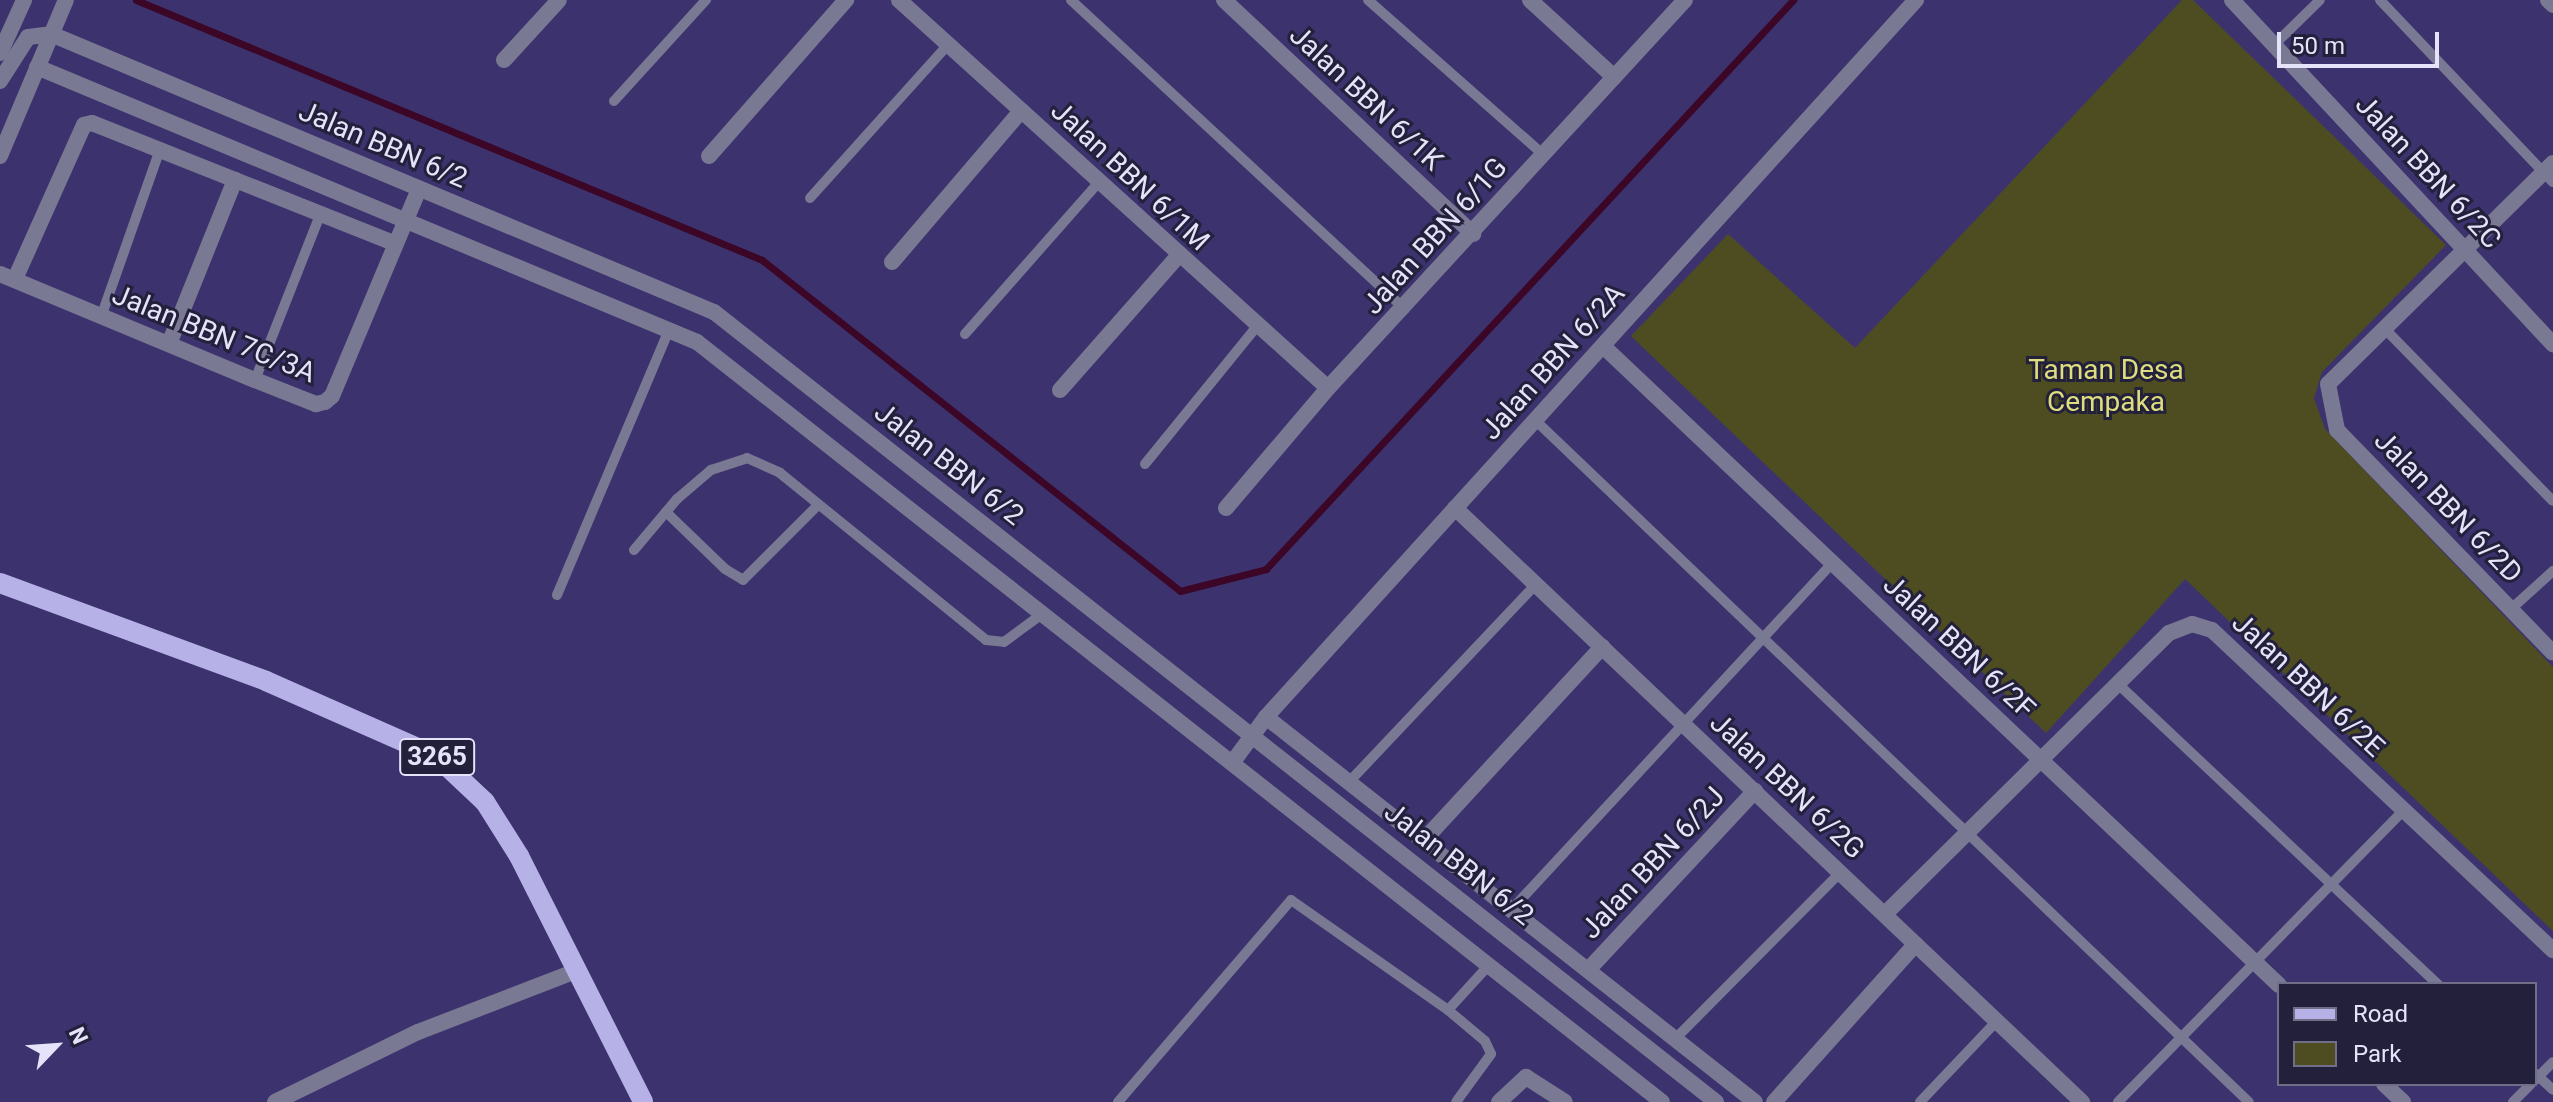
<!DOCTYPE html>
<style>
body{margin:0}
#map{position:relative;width:2553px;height:1102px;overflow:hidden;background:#3c336e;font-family:Roboto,sans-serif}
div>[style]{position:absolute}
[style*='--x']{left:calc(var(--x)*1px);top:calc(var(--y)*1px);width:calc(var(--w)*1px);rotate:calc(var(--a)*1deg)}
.green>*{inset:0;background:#4e4d22}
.stream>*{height:7px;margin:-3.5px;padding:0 3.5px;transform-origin:3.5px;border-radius:3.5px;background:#3c0627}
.service>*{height:10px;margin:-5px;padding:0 5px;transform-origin:5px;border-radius:5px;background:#7a7993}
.minor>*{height:16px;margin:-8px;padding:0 8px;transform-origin:8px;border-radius:8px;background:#7a7993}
.tertiary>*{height:16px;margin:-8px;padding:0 8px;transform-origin:8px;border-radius:8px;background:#7a7993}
.primary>*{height:20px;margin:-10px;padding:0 10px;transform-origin:10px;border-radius:10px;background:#b6b2e7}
span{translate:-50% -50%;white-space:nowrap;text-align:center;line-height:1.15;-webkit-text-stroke:6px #23203b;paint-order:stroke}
.shield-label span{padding:2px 6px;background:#23203b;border:2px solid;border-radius:6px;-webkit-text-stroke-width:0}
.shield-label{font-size:26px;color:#e5e3fa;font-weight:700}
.street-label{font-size:28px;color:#e5e3fa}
.park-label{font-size:28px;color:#dfde7e}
.legend{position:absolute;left:2277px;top:982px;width:260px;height:104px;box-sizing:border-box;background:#23203b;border:2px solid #716e87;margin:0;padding:10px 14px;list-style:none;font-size:24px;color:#e5e3fa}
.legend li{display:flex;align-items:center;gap:16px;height:40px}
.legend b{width:40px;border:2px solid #716e87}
.north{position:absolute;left:16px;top:1006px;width:80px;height:80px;-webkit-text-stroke:6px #23203b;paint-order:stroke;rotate:65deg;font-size:22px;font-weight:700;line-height:32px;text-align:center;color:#e5e3fa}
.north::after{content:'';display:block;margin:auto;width:28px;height:36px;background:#e5e3fa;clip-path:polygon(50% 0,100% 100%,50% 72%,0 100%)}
.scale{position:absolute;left:2277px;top:32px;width:162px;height:36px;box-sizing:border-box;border:4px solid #e5e3fa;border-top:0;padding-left:10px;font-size:24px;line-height:28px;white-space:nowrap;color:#e5e3fa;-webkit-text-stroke:6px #23203b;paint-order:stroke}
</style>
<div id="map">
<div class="green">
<i style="clip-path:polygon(2182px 0,2193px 0,2446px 245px,2322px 372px,2314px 398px,2325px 429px,2553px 667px,2553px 931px,2185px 579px,2046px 733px,1631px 336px,1728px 234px,1855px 348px)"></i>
</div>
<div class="stream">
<i style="--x:136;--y:0;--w:678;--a:22.55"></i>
<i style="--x:762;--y:260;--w:533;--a:38.37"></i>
<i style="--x:1180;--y:591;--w:89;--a:-14.3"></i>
<i style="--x:1266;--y:569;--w:776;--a:-47.19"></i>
</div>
<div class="service">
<i style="--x:1071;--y:0;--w:455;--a:42.8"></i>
<i style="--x:1368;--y:0;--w:235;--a:41.4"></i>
<i style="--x:2380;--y:0;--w:251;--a:46.5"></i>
<i style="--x:2274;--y:45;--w:64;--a:-44.4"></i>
<i style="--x:614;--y:101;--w:137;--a:-47.7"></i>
<i style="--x:810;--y:198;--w:206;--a:-48"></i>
<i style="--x:101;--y:317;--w:175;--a:-70.6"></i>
<i style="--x:2385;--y:329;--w:240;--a:45.7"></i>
<i style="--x:965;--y:334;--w:203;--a:-48.6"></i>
<i style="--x:255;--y:380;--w:177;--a:-68.5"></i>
<i style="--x:1535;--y:420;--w:987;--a:43.69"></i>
<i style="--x:1145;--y:464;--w:178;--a:-50.9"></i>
<i style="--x:666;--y:512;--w:82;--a:44"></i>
<i style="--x:725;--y:569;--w:21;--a:31"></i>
<i style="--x:743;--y:580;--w:105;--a:-45"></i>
<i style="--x:634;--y:550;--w:67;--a:-49.9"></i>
<i style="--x:677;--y:499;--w:45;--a:-40.5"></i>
<i style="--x:711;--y:470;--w:38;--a:-18"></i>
<i style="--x:747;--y:458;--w:36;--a:24"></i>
<i style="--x:780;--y:473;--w:265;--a:39"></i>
<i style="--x:986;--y:640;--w:18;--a:6"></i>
<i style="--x:1004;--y:642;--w:47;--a:-36.4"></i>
<i style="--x:557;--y:595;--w:288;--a:-67.1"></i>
<i style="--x:2511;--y:609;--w:57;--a:-42.1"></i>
<i style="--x:2118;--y:684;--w:439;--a:43.2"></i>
<i style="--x:1349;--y:782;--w:272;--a:-46.6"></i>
<i style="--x:1512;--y:909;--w:471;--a:-47.2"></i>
<i style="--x:1448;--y:1010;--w:48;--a:40"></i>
<i style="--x:1485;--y:1041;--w:14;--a:65"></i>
<i style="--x:1491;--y:1054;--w:59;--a:126.1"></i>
<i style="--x:1675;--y:1039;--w:235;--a:-45.2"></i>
<i style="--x:2536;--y:1074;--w:23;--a:43"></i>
<i style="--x:2535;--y:1080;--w:25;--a:-45"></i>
<i style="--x:1118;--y:1102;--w:266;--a:-49.4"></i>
<i style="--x:1291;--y:900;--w:192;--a:35"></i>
<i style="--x:1448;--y:1010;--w:62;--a:-47.6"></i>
<i style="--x:1920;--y:1102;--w:112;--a:-46.5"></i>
<i style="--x:2118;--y:1102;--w:409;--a:-45.6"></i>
<i style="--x:2513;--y:1102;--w:25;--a:-45"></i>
</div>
<div class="minor">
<i style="--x:899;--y:0;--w:578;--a:42.13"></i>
<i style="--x:1224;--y:0;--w:342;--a:43.2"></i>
<i style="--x:1530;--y:0;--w:114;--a:42.5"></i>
<i style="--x:2232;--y:0;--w:471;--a:47"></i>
<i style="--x:2548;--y:0;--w:7;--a:45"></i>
<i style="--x:504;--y:60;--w:81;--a:-47.5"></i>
<i style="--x:709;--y:156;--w:208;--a:-48.7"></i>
<i style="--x:2553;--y:163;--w:315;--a:135.5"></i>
<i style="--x:2328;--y:384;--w:47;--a:78.9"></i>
<i style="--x:2337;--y:430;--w:310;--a:45.9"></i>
<i style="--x:892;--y:262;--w:199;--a:-49.5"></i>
<i style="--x:0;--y:274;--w:276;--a:22.6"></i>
<i style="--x:255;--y:380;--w:66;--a:21.5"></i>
<i style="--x:316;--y:404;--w:9;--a:-13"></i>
<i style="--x:325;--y:402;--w:9;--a:-41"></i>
<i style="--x:332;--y:396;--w:225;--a:-67.2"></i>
<i style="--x:15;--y:279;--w:169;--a:-65.9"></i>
<i style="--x:84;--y:125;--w:8;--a:-14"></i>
<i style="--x:92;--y:123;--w:325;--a:21.7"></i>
<i style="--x:169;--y:344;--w:177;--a:-68.1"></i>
<i style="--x:1603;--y:346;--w:930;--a:43.39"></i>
<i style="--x:1060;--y:390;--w:179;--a:-48.6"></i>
<i style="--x:1226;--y:508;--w:157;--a:-49.6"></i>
<i style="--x:1328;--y:388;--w:527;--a:-47.38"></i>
<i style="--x:1455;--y:508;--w:864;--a:43.45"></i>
<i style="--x:1266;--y:717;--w:622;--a:38.21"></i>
<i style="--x:1232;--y:763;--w:57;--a:-53.5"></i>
<i style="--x:1266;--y:717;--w:968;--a:-47.81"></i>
<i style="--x:1424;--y:840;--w:263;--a:-47.3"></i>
<i style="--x:1885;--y:914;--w:400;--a:-44.7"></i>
<i style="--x:2169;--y:633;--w:25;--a:-21"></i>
<i style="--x:2192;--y:624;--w:21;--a:17"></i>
<i style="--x:2212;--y:630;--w:468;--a:43.2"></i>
<i style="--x:1588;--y:970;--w:245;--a:-47"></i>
<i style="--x:2384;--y:1084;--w:26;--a:43"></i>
<i style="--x:275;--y:1102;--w:159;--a:-26.1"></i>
<i style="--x:418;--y:1032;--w:169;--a:-21.1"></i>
<i style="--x:1499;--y:1102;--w:37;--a:-43"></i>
<i style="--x:1526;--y:1077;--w:46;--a:32.7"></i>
<i style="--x:1774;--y:1102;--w:212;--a:-48.1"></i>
</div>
<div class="tertiary">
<i style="--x:0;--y:53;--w:58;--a:-65.6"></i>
<i style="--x:37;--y:67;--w:715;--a:22.62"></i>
<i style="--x:697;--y:342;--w:1228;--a:38.22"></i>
<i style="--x:0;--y:81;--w:52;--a:-57.5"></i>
<i style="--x:28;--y:37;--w:23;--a:-7"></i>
<i style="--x:51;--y:34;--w:719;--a:22.75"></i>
<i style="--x:714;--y:312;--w:1276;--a:38.25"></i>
<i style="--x:0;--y:156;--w:169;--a:-67.1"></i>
</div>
<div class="primary">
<i style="--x:0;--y:583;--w:283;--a:20.2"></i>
<i style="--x:266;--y:681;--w:186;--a:23.8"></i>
<i style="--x:436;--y:756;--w:67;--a:43.2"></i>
<i style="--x:485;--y:802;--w:64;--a:57.8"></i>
<i style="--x:519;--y:856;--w:275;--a:63.2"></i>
</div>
<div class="shield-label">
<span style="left:437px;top:757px">3265</span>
</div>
<div class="street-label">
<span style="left:1366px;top:98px;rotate:43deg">Jalan BBN 6/1K</span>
<span style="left:383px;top:145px;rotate:23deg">Jalan BBN 6/2</span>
<span style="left:2428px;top:172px;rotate:47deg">Jalan BBN 6/2C</span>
<span style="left:1130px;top:176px;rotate:43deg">Jalan BBN 6/1M</span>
<span style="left:1435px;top:236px;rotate:-48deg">Jalan BBN 6/1G</span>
<span style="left:214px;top:334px;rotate:22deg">Jalan BBN 7C/3A</span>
<span style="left:1553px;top:362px;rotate:-48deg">Jalan BBN 6/2A</span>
<span style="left:949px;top:464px;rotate:38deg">Jalan BBN 6/2</span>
<span style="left:2448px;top:507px;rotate:46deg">Jalan BBN 6/2D</span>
<span style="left:1959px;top:647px;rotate:43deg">Jalan BBN 6/2F</span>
<span style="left:2308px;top:685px;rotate:43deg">Jalan BBN 6/2E</span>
<span style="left:1787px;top:786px;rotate:43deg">Jalan BBN 6/2G</span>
<span style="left:1653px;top:863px;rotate:-47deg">Jalan BBN 6/2J</span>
<span style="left:1459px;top:864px;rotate:38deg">Jalan BBN 6/2</span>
</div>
<div class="park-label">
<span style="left:2106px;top:386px">Taman Desa<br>Cempaka</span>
</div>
<ul class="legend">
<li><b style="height:10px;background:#b6b2e7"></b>Road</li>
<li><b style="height:22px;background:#4e4d22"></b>Park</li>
</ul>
<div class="north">N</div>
<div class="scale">50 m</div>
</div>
